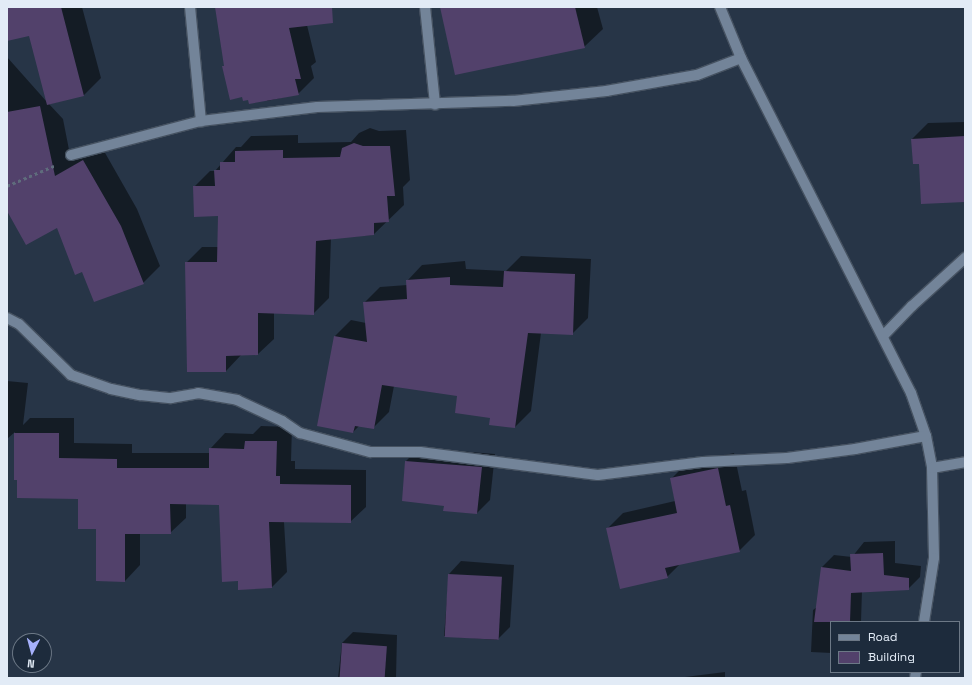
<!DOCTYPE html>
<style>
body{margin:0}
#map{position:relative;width:972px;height:685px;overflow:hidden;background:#273547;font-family:"Space Grotesk",sans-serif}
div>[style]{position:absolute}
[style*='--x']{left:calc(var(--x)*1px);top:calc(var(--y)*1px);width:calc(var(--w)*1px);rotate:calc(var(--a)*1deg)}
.shadow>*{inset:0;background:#0007}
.building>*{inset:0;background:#52416b;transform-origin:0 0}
.path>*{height:2.5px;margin-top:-1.25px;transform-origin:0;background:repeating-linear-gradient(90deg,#5f6c7c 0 3px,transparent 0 6px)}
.roads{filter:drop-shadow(1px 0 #465261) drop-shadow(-1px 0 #465261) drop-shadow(0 1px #465261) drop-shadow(0 -1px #465261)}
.minor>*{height:10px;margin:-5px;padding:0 5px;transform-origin:5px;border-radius:5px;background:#738499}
span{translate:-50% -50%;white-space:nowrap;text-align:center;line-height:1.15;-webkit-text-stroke:3.5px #1d2b3c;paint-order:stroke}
.frame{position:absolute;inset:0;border:8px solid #e2ebf6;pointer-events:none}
.legend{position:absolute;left:830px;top:621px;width:130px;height:52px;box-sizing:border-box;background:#1d2b3c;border:1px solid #6c7886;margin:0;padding:5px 7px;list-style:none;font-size:12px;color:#e2ebf6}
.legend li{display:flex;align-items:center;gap:8px;height:20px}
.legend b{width:20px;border:1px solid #6c7886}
.north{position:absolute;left:12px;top:633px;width:40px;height:40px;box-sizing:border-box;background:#1d2b3c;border:1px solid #6c7886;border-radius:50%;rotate:186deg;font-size:11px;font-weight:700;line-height:16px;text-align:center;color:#e2ebf6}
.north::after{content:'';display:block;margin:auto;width:14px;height:18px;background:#a6b1fc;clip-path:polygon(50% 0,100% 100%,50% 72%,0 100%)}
</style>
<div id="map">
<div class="shadow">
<i style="clip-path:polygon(7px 7px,82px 7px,101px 78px,84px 95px,49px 104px,63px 119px,71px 160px,100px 144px,137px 209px,160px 266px,143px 283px,57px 227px,7px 209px,7px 57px,47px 102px,30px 34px,7px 40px)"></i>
<i style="clip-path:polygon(217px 7px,312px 7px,305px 17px,316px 62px,311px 66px,314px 78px,298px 94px,267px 101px,267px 99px,243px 96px,223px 67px,225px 65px)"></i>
<i style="clip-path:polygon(441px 7px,597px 7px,603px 29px,584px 47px)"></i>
<i style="clip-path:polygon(965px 122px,965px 201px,920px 163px,912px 139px,928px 123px)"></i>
<i style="clip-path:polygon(370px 128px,379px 131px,406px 130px,410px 180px,403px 187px,404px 205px,373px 235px,331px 238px,329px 298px,313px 314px,274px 313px,274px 339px,258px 354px,242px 354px,226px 371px,186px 263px,202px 247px,218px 247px,219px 215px,194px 187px,210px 171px,215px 171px,236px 147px,241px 147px,251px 136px,298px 135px,298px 143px,351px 142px,359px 133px)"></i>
<i style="clip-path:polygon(521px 256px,591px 259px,588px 318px,572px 334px,541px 333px,531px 411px,515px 427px,458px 395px,394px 386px,389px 412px,373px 428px,360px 425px,353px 432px,335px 336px,351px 320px,366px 323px,364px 303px,380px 287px,407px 285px,407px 281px,422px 265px,465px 261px,466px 269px,506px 271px)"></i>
<i style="clip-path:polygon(7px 381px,28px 383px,23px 425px,30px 418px,74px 418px,74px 443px,132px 444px,132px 453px,210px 453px,210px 449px,225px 433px,253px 434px,261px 426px,292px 427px,291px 461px,295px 461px,295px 469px,366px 470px,366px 507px,350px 522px,284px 522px,287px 572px,272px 587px,239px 580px,220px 504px,186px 503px,186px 518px,170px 533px,140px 533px,140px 565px,125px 581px,79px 498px,15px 479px,15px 432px,7px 439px)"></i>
<i style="clip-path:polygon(419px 448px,495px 454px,490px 500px,477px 513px,445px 505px,406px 461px)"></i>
<i style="clip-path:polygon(734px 453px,742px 491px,746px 490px,755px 535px,739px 551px,681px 563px,667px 577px,607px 529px,623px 513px,675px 501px,671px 479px,687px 463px)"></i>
<i style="clip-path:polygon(895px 541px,895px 563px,921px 566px,920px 577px,908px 589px,862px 591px,861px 622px,831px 622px,831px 653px,811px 652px,813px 610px,817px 607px,822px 567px,834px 555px,852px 557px,864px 542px)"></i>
<i style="clip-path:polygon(461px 561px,514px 565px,510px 627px,497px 640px,444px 636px,449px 574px)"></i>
<i style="clip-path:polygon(353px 632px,397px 635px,396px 678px,338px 678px,342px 643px)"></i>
<i style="clip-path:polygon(725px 672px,725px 678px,677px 678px)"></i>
<i style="clip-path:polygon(806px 677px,806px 678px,792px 678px)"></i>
</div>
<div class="building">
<i style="clip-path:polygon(7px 7px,61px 7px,84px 96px,47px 105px,29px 36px,7px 41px)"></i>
<i style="clip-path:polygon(215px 7px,332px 7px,333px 23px,289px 28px,301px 79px,295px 79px,299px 95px,249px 104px,248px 100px,243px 101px,242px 97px,230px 100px,222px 66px,224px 66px)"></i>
<i style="clip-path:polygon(440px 7px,575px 7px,585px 48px,455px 75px)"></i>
<i style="clip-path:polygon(40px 106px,55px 176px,83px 160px,121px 226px,144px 284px,94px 302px,82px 272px,75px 275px,57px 228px,26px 245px,7px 211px,7px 112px)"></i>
<i style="clip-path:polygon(965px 136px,965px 202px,921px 204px,919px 164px,913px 164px,911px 139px)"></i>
<i style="clip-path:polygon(354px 143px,363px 146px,390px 146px,395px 196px,387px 196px,389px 222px,374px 223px,374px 235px,316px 241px,314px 315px,258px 313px,258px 355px,226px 356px,226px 372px,187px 372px,185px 262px,217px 262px,218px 216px,194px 217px,193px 186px,215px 186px,214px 170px,220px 170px,220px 162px,235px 162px,235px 151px,283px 150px,283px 158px,340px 157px,342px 148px)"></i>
<i style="clip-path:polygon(504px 271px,575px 274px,573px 335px,528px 333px,515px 428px,489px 425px,490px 418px,455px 413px,457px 396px,382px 385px,374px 429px,355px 426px,353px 433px,317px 426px,334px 336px,367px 342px,363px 302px,407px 299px,406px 280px,450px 277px,450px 285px,503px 287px)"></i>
<i style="clip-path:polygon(14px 433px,59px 433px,59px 458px,117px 459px,117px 468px,209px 468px,209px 448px,244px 449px,245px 441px,277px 441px,276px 476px,280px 476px,280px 484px,351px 485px,351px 523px,269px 522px,272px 588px,238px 590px,238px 581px,222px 582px,219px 505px,170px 504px,171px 534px,125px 534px,125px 582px,96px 581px,96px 529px,78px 529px,78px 499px,17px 498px,17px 480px,14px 480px)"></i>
<i style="clip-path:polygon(405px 461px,482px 467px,477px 514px,443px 511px,444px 506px,402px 501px)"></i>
<i style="clip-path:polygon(718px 468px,726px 506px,730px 505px,740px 552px,665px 568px,668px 578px,620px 589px,606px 528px,677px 513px,670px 478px)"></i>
<i style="clip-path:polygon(883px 553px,884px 575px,909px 578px,909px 590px,851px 593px,850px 622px,814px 622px,821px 567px,851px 571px,850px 554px)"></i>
<i style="left:448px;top:574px;width:54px;height:63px;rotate:3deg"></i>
<i style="left:342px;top:643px;width:45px;height:35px;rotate:4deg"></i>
</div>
<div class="path">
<i style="--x:7;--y:186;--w:51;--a:-23.1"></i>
</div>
<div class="roads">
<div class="minor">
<i style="--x:190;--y:7;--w:115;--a:84.5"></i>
<i style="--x:425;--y:7;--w:98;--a:84.1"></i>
<i style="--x:720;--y:7;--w:55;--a:67.6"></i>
<i style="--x:741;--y:58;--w:376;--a:63.1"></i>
<i style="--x:911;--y:393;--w:46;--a:70.8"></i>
<i style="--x:926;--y:436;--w:33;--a:79"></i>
<i style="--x:932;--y:468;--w:90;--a:88.7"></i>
<i style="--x:934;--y:558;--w:65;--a:98.9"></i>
<i style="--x:71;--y:155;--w:134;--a:-14.7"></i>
<i style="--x:201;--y:121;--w:117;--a:-6.9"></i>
<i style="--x:317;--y:107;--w:196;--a:-1.8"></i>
<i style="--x:513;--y:101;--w:94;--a:-6.1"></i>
<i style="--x:606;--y:91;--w:92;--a:-10"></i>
<i style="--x:697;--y:75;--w:47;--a:-21.1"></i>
<i style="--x:7;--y:318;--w:13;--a:27"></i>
<i style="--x:19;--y:324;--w:73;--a:44.4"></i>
<i style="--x:71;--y:375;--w:42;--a:19.3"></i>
<i style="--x:111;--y:389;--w:30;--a:12"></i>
<i style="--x:140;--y:395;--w:31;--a:6"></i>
<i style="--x:171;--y:398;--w:27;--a:-10"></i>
<i style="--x:198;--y:393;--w:40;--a:10"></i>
<i style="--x:237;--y:400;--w:50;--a:25"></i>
<i style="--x:282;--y:421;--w:22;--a:34"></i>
<i style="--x:300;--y:433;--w:73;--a:15.2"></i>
<i style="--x:370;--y:452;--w:50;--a:0"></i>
<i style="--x:420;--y:452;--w:179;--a:7.4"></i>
<i style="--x:598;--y:475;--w:106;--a:-7.1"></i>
<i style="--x:703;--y:462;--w:84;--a:-2.7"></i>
<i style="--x:787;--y:458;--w:69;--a:-7.5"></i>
<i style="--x:855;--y:449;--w:72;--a:-10.4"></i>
<i style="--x:883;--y:336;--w:42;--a:-46"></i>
<i style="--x:912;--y:306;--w:72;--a:-42.2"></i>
<i style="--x:932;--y:468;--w:34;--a:-10"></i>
<i style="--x:915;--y:678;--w:6;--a:-81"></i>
</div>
</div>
<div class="frame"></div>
<ul class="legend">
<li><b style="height:5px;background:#738499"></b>Road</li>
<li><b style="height:11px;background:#52416b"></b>Building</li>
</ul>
<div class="north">N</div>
</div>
